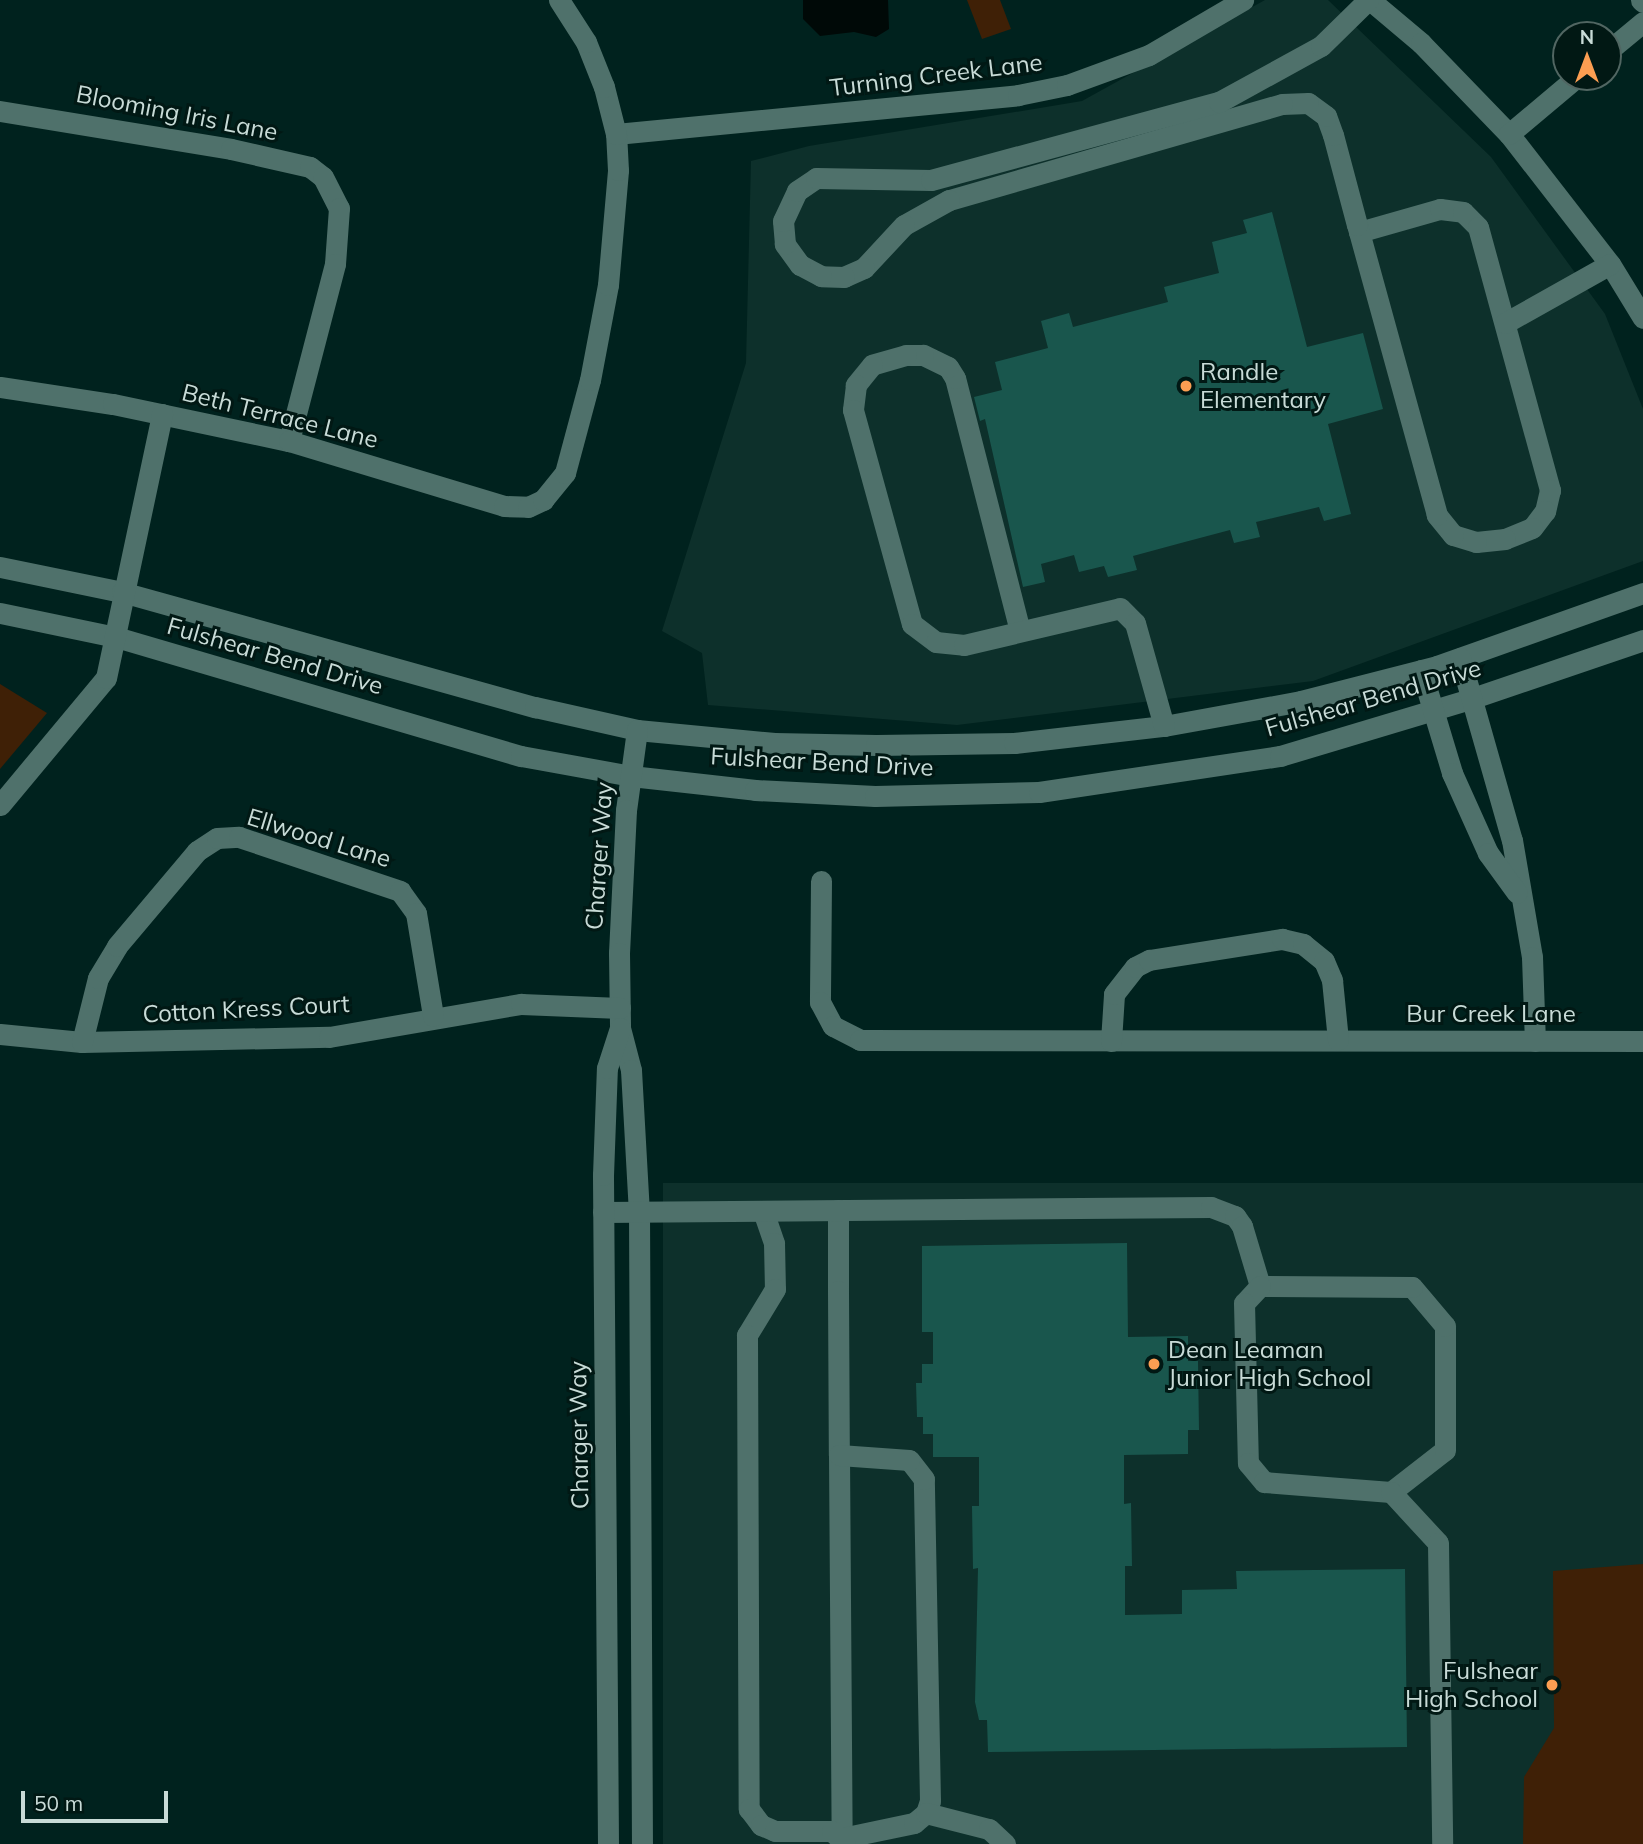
<!DOCTYPE html>
<style>
body{margin:0}
#map{position:relative;width:1643px;height:1844px;overflow:hidden;background:#00221e;font-family:Mulish,sans-serif}
div>[style]{position:absolute}
[style*='--x']{left:calc(var(--x)*1px);top:calc(var(--y)*1px);width:calc(var(--w)*1px);rotate:calc(var(--a)*1deg)}
.built>*{inset:0;background:#0d302b;transform-origin:0 0}
.green>*{inset:0;background:#3f2006}
.water>*{inset:0;background:#000907}
.building>*{inset:0;background:#19564d}
.minor>*{height:21px;margin:-10.5px;padding:0 10.5px;transform-origin:10.5px;border-radius:10.5px;background:#4f716b}
.dots>*{width:19px;height:19px;translate:-50% -50%;box-sizing:border-box;border:4px solid #011814;border-radius:50%}
span{translate:-50% -50%;white-space:nowrap;text-align:center;line-height:1.15;-webkit-text-stroke:6px #011814;paint-order:stroke}
.street-label{font-size:24px;color:#c8dbd7}
.poi-label{font-size:24px;color:#c8dbd7}
.left{translate:0 -50%;text-align:left}
.right{translate:-100% -50%;text-align:right}
.north{position:absolute;left:1552px;top:21px;width:70px;height:70px;box-sizing:border-box;background:#011814;border:2px solid #516662;border-radius:50%;rotate:0deg;font-size:19px;font-weight:700;line-height:28px;text-align:center;color:#c8dbd7}
.north::after{content:'';display:block;margin:auto;width:24px;height:32px;background:#fc9e52;clip-path:polygon(50% 0,100% 100%,50% 72%,0 100%)}
.scale{position:absolute;left:21px;top:1791px;width:147px;height:32px;box-sizing:border-box;border:4px solid #c8dbd7;border-top:0;padding-left:9px;font-size:21px;line-height:24px;white-space:nowrap;color:#c8dbd7;-webkit-text-stroke:5px #011814;paint-order:stroke}
</style>
<div id="map">
<div class="built">
<i style="clip-path:polygon(1265px 0,1328px 0,1491px 157px,1605px 314px,1643px 409px,1643px 561px,1313px 681px,957px 725px,708px 705px,702px 653px,662px 631px,746px 363px,751px 161px,809px 146px,1082px 101px)"></i>
<i style="left:1643px;top:1183px;width:661px;height:980px;rotate:90deg"></i>
</div>
<div class="green">
<i style="clip-path:polygon(967px 0,1000px 0,1011px 29px,982px 39px)"></i>
<i style="clip-path:polygon(0 684px,47px 713px,0 769px)"></i>
<i style="clip-path:polygon(1643px 1564px,1643px 1844px,1523px 1844px,1524px 1777px,1554px 1728px,1553px 1571px)"></i>
</div>
<div class="water">
<i style="clip-path:polygon(803px 0,888px 0,889px 29px,876px 37px,854px 32px,820px 36px,803px 19px)"></i>
</div>
<div class="building">
<i style="clip-path:polygon(1272px 212px,1307px 347px,1363px 333px,1383px 409px,1328px 424px,1351px 514px,1324px 521px,1319px 507px,1256px 522px,1260px 537px,1234px 543px,1230px 530px,1181px 543px,1133px 556px,1137px 570px,1108px 577px,1104px 566px,1079px 572px,1074px 555px,1041px 564px,1045px 582px,1023px 587px,985px 419px,980px 421px,974px 397px,1002px 390px,995px 362px,1048px 348px,1041px 321px,1069px 313px,1073px 327px,1168px 302px,1164px 287px,1219px 273px,1212px 242px,1247px 233px,1243px 220px)"></i>
<i style="clip-path:polygon(1127px 1243px,1128px 1337px,1188px 1336px,1188px 1361px,1198px 1361px,1199px 1430px,1188px 1430px,1188px 1454px,1124px 1455px,1124px 1504px,1131px 1503px,1132px 1566px,1125px 1566px,1125px 1615px,1182px 1614px,1182px 1590px,1237px 1589px,1236px 1571px,1405px 1569px,1407px 1747px,988px 1752px,987px 1720px,979px 1720px,975px 1702px,978px 1568px,973px 1569px,972px 1506px,979px 1506px,979px 1457px,933px 1457px,933px 1434px,923px 1434px,923px 1417px,917px 1417px,916px 1383px,922px 1383px,922px 1364px,933px 1364px,933px 1332px,922px 1332px,922px 1246px)"></i>
</div>
<div class="minor">
<i style="--x:1370;--y:0;--w:67;--a:40.1"></i>
<i style="--x:1421;--y:43;--w:127;--a:46"></i>
<i style="--x:1509;--y:134;--w:165;--a:52.2"></i>
<i style="--x:1610;--y:264;--w:63;--a:58.6"></i>
<i style="--x:1641;--y:0;--w:3;--a:45"></i>
<i style="--x:1608;--y:51;--w:45;--a:-39.6"></i>
<i style="--x:0;--y:111;--w:234;--a:9.3"></i>
<i style="--x:231;--y:149;--w:81;--a:12.8"></i>
<i style="--x:310;--y:167;--w:16;--a:38"></i>
<i style="--x:323;--y:177;--w:35;--a:63"></i>
<i style="--x:339;--y:208;--w:56;--a:94.1"></i>
<i style="--x:335;--y:264;--w:183;--a:104.6"></i>
<i style="--x:616;--y:134;--w:404;--a:-5.5"></i>
<i style="--x:1018;--y:95;--w:50;--a:-11.5"></i>
<i style="--x:1067;--y:85;--w:87;--a:-20.1"></i>
<i style="--x:1149;--y:55;--w:109;--a:-30.3"></i>
<i style="--x:1509;--y:134;--w:89;--a:-40"></i>
<i style="--x:1359;--y:232;--w:84;--a:-15.9"></i>
<i style="--x:1440;--y:209;--w:23;--a:7"></i>
<i style="--x:1463;--y:212;--w:21;--a:45"></i>
<i style="--x:1478;--y:227;--w:273;--a:74.7"></i>
<i style="--x:1550;--y:490;--w:22;--a:103"></i>
<i style="--x:1545;--y:511;--w:21;--a:127"></i>
<i style="--x:1532;--y:528;--w:29;--a:158"></i>
<i style="--x:1505;--y:539;--w:29;--a:174"></i>
<i style="--x:1476;--y:542;--w:24;--a:-163"></i>
<i style="--x:1453;--y:535;--w:26;--a:-129"></i>
<i style="--x:1437;--y:515;--w:301;--a:-105.4"></i>
<i style="--x:1357;--y:225;--w:93;--a:-104.9"></i>
<i style="--x:1333;--y:135;--w:20;--a:-110"></i>
<i style="--x:1326;--y:116;--w:22;--a:-144"></i>
<i style="--x:1308;--y:103;--w:26;--a:178"></i>
<i style="--x:1282;--y:104;--w:347;--a:163.9"></i>
<i style="--x:949;--y:200;--w:51;--a:150.9"></i>
<i style="--x:904;--y:225;--w:59;--a:132.9"></i>
<i style="--x:864;--y:268;--w:22;--a:156"></i>
<i style="--x:844;--y:277;--w:23;--a:-178"></i>
<i style="--x:821;--y:276;--w:24;--a:-152"></i>
<i style="--x:800;--y:265;--w:26;--a:-126"></i>
<i style="--x:785;--y:244;--w:23;--a:-95"></i>
<i style="--x:783;--y:221;--w:33;--a:-65"></i>
<i style="--x:797;--y:191;--w:23;--a:-34"></i>
<i style="--x:816;--y:178;--w:115;--a:1"></i>
<i style="--x:931;--y:180;--w:298;--a:-15.2"></i>
<i style="--x:1219;--y:102;--w:116;--a:-28.8"></i>
<i style="--x:1321;--y:46;--w:66;--a:-44.4"></i>
<i style="--x:1505;--y:323;--w:120;--a:-29.3"></i>
<i style="--x:0;--y:387;--w:114;--a:8.6"></i>
<i style="--x:113;--y:404;--w:180;--a:11.9"></i>
<i style="--x:289;--y:441;--w:225;--a:16.8"></i>
<i style="--x:504;--y:506;--w:24;--a:2"></i>
<i style="--x:528;--y:507;--w:17;--a:-25"></i>
<i style="--x:543;--y:500;--w:35;--a:-51"></i>
<i style="--x:565;--y:473;--w:96;--a:-75"></i>
<i style="--x:590;--y:380;--w:97;--a:-79.3"></i>
<i style="--x:608;--y:285;--w:115;--a:-85"></i>
<i style="--x:618;--y:170;--w:36;--a:-93"></i>
<i style="--x:616;--y:134;--w:49;--a:-104.3"></i>
<i style="--x:604;--y:87;--w:48;--a:-111.8"></i>
<i style="--x:586;--y:42;--w:50;--a:-122.7"></i>
<i style="--x:0;--y:567;--w:125;--a:11.6"></i>
<i style="--x:122;--y:592;--w:429;--a:15.6"></i>
<i style="--x:535;--y:707;--w:105;--a:12.7"></i>
<i style="--x:637;--y:730;--w:138;--a:5.4"></i>
<i style="--x:774;--y:743;--w:102;--a:1.1"></i>
<i style="--x:876;--y:745;--w:138;--a:-0.8"></i>
<i style="--x:1014;--y:743;--w:151;--a:-6.5"></i>
<i style="--x:1164;--y:726;--w:139;--a:-10.3"></i>
<i style="--x:1301;--y:701;--w:140;--a:-14.4"></i>
<i style="--x:1437;--y:666;--w:219;--a:-19.5"></i>
<i style="--x:0;--y:613;--w:118;--a:11.7"></i>
<i style="--x:116;--y:637;--w:422;--a:16.4"></i>
<i style="--x:521;--y:756;--w:112;--a:10.3"></i>
<i style="--x:631;--y:776;--w:125;--a:6.4"></i>
<i style="--x:755;--y:790;--w:120;--a:2.9"></i>
<i style="--x:875;--y:796;--w:164;--a:-1.4"></i>
<i style="--x:1039;--y:792;--w:244;--a:-8.5"></i>
<i style="--x:1280;--y:756;--w:202;--a:-16.7"></i>
<i style="--x:1473;--y:698;--w:180;--a:-18.8"></i>
<i style="--x:1020;--y:631;--w:261;--a:-104.4"></i>
<i style="--x:955;--y:378;--w:13;--a:-122"></i>
<i style="--x:948;--y:367;--w:28;--a:-154"></i>
<i style="--x:923;--y:355;--w:17;--a:180"></i>
<i style="--x:906;--y:355;--w:35;--a:164"></i>
<i style="--x:872;--y:365;--w:26;--a:129"></i>
<i style="--x:856;--y:385;--w:25;--a:97"></i>
<i style="--x:853;--y:410;--w:222;--a:74.6"></i>
<i style="--x:912;--y:624;--w:30;--a:37"></i>
<i style="--x:936;--y:642;--w:28;--a:6"></i>
<i style="--x:964;--y:645;--w:160;--a:-13.3"></i>
<i style="--x:1120;--y:608;--w:21;--a:45"></i>
<i style="--x:1135;--y:623;--w:107;--a:74.3"></i>
<i style="--x:1460;--y:658;--w:189;--a:74.1"></i>
<i style="--x:1512;--y:840;--w:119;--a:80.3"></i>
<i style="--x:1532;--y:957;--w:84;--a:88"></i>
<i style="--x:1421;--y:670;--w:108;--a:73.2"></i>
<i style="--x:1452;--y:773;--w:88;--a:65.8"></i>
<i style="--x:1488;--y:853;--w:49;--a:54.1"></i>
<i style="--x:637;--y:730;--w:81;--a:97.8"></i>
<i style="--x:626;--y:810;--w:143;--a:92.8"></i>
<i style="--x:619;--y:953;--w:75;--a:89.2"></i>
<i style="--x:620;--y:1028;--w:43;--a:75.3"></i>
<i style="--x:631;--y:1070;--w:142;--a:86.8"></i>
<i style="--x:639;--y:1212;--w:632;--a:89.73"></i>
<i style="--x:0;--y:805;--w:165;--a:-50.2"></i>
<i style="--x:106;--y:678;--w:270;--a:-78"></i>
<i style="--x:821;--y:881;--w:121;--a:90.5"></i>
<i style="--x:820;--y:1002;--w:27;--a:62"></i>
<i style="--x:833;--y:1026;--w:30;--a:27"></i>
<i style="--x:860;--y:1040;--w:783;--a:0.07"></i>
<i style="--x:0;--y:1034;--w:82;--a:5.6"></i>
<i style="--x:82;--y:1042;--w:247;--a:-1.2"></i>
<i style="--x:329;--y:1037;--w:195;--a:-9.8"></i>
<i style="--x:521;--y:1004;--w:99;--a:2.3"></i>
<i style="--x:1111;--y:1041;--w:47;--a:-86.3"></i>
<i style="--x:1114;--y:994;--w:34;--a:-52"></i>
<i style="--x:1135;--y:967;--w:16;--a:-27"></i>
<i style="--x:1149;--y:960;--w:135;--a:-9"></i>
<i style="--x:1282;--y:939;--w:22;--a:13"></i>
<i style="--x:1303;--y:944;--w:27;--a:39"></i>
<i style="--x:1324;--y:961;--w:21;--a:67"></i>
<i style="--x:1332;--y:980;--w:60;--a:84.3"></i>
<i style="--x:82;--y:1042;--w:66;--a:-76"></i>
<i style="--x:98;--y:978;--w:37;--a:-59"></i>
<i style="--x:117;--y:946;--w:124;--a:-49.9"></i>
<i style="--x:197;--y:851;--w:24;--a:-33"></i>
<i style="--x:217;--y:838;--w:22;--a:-3"></i>
<i style="--x:239;--y:837;--w:170;--a:18.5"></i>
<i style="--x:400;--y:891;--w:27;--a:54"></i>
<i style="--x:416;--y:913;--w:104;--a:80.6"></i>
<i style="--x:838;--y:1210;--w:81;--a:90"></i>
<i style="--x:838;--y:1291;--w:164;--a:89.7"></i>
<i style="--x:839;--y:1455;--w:383;--a:89.6"></i>
<i style="--x:842;--y:1838;--w:74;--a:-11.8"></i>
<i style="--x:914;--y:1823;--w:16;--a:-40"></i>
<i style="--x:926;--y:1813;--w:13;--a:-72"></i>
<i style="--x:930;--y:1801;--w:322;--a:-91.1"></i>
<i style="--x:924;--y:1479;--w:24;--a:-128"></i>
<i style="--x:909;--y:1460;--w:70;--a:-175.9"></i>
<i style="--x:763;--y:1211;--w:34;--a:71"></i>
<i style="--x:774;--y:1243;--w:46;--a:88.8"></i>
<i style="--x:775;--y:1289;--w:54;--a:121.3"></i>
<i style="--x:747;--y:1335;--w:474;--a:89.8"></i>
<i style="--x:749;--y:1809;--w:20;--a:53"></i>
<i style="--x:761;--y:1825;--w:15;--a:23"></i>
<i style="--x:775;--y:1831;--w:57;--a:0"></i>
<i style="--x:832;--y:1831;--w:18;--a:45"></i>
<i style="--x:603;--y:1212;--w:608;--a:-0.47"></i>
<i style="--x:1211;--y:1207;--w:26;--a:21"></i>
<i style="--x:1235;--y:1216;--w:12;--a:55"></i>
<i style="--x:1242;--y:1226;--w:63;--a:73.3"></i>
<i style="--x:1391;--y:1492;--w:68;--a:-37.9"></i>
<i style="--x:1445;--y:1450;--w:124;--a:-90"></i>
<i style="--x:1445;--y:1326;--w:51;--a:-130.2"></i>
<i style="--x:1412;--y:1287;--w:152;--a:-179.6"></i>
<i style="--x:1260;--y:1286;--w:23;--a:133"></i>
<i style="--x:1244;--y:1303;--w:160;--a:88.6"></i>
<i style="--x:1248;--y:1463;--w:25;--a:50"></i>
<i style="--x:1264;--y:1482;--w:127;--a:4.5"></i>
<i style="--x:1391;--y:1492;--w:69;--a:47.3"></i>
<i style="--x:1438;--y:1543;--w:301;--a:89.2"></i>
<i style="--x:926;--y:1813;--w:65;--a:14.3"></i>
<i style="--x:989;--y:1829;--w:22;--a:43"></i>
<i style="--x:608;--y:1844;--w:669;--a:-90.43"></i>
<i style="--x:603;--y:1175;--w:107;--a:-87.9"></i>
<i style="--x:607;--y:1068;--w:42;--a:-72"></i>
</div>
<div class="dots">
<i style="left:1186px;top:386px;background:#fc9e52"></i>
<i style="left:1154px;top:1364px;background:#fc9e52"></i>
<i style="left:1552px;top:1685px;background:#fc9e52"></i>
</div>
<div class="street-label">
<span style="left:936px;top:75px;rotate:-7deg">Turning Creek Lane</span>
<span style="left:177px;top:113px;rotate:11deg">Blooming Iris Lane</span>
<span style="left:280px;top:416px;rotate:14deg">Beth Terrace Lane</span>
<span style="left:275px;top:656px;rotate:16deg">Fulshear Bend Drive</span>
<span style="left:1373px;top:698px;rotate:-16deg">Fulshear Bend Drive</span>
<span style="left:822px;top:762px;rotate:3deg">Fulshear Bend Drive</span>
<span style="left:319px;top:838px;rotate:17deg">Ellwood Lane</span>
<span style="left:599px;top:856px;rotate:-86deg">Charger Way</span>
<span style="left:246px;top:1009px;rotate:-3deg">Cotton Kress Court</span>
<span style="left:1491px;top:1014px">Bur Creek Lane</span>
<span style="left:579px;top:1435px;rotate:-91deg">Charger Way</span>
</div>
<div class="poi-label">
<span class="left" style="left:1200px;top:386px">Randle<br>Elementary</span>
<span class="left" style="left:1168px;top:1364px">Dean Leaman<br>Junior High School</span>
<span class="right" style="left:1538px;top:1685px">Fulshear<br>High School</span>
</div>
<div class="north">N</div>
<div class="scale">50 m</div>
</div>
